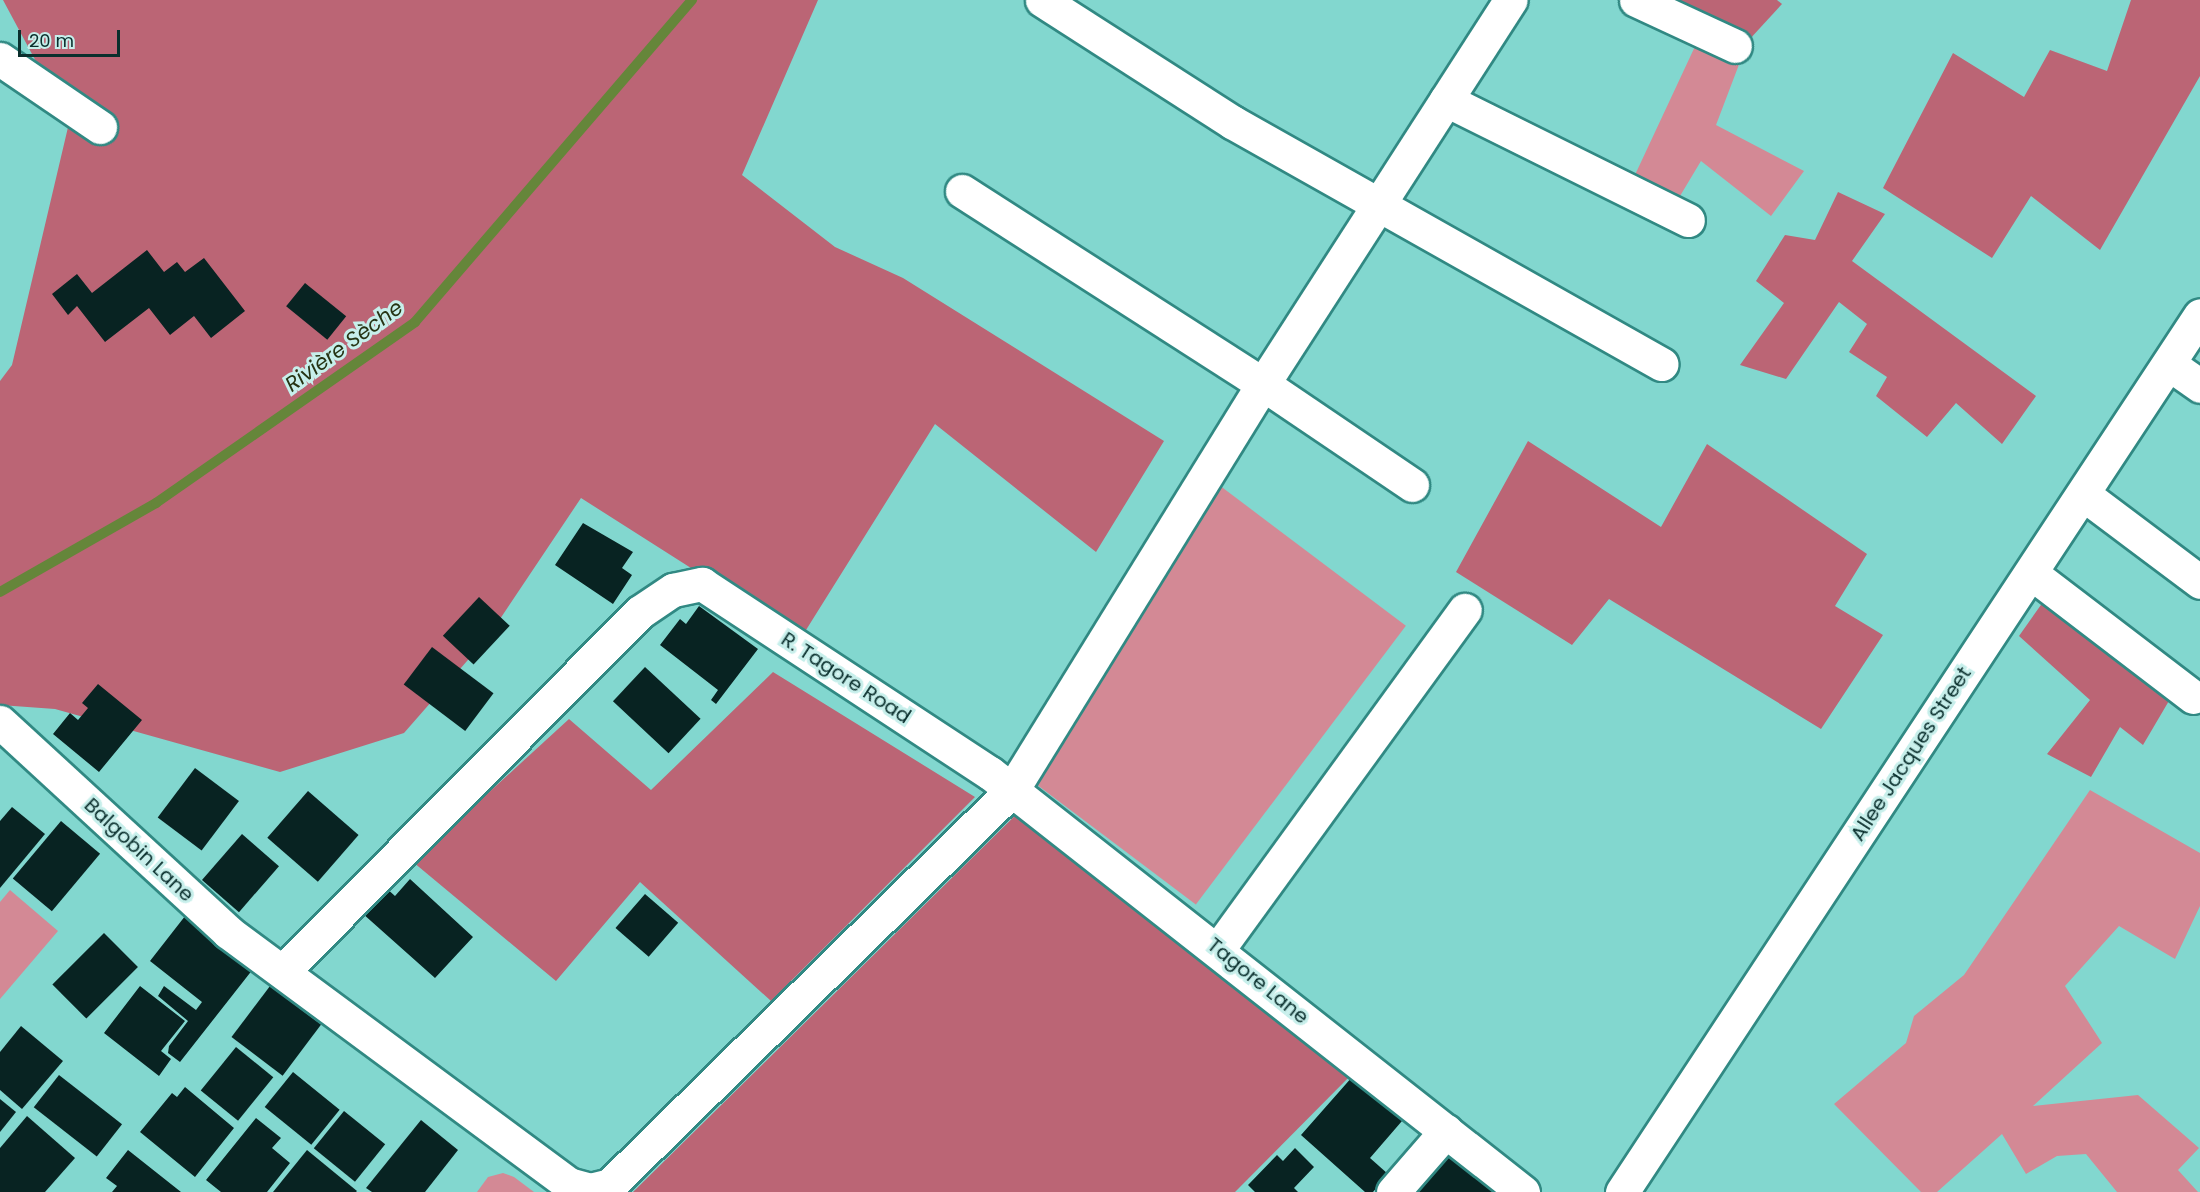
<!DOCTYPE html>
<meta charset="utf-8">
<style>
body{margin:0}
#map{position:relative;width:2200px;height:1192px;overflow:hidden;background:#82d7cf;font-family:Poppins,sans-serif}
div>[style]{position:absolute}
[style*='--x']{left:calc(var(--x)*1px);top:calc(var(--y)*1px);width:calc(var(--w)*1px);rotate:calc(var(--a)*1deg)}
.green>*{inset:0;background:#d38995;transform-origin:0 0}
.forest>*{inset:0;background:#bb6575}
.stream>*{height:10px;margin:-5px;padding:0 5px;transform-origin:5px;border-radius:5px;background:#65863a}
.building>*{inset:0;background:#082322;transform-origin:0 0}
.roads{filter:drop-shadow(2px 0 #318983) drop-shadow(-2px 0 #318983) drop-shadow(0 2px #318983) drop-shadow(0 -2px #318983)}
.minor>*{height:33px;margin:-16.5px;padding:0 16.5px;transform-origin:16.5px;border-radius:16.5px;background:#fff}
span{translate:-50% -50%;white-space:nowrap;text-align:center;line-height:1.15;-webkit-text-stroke:6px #c7efeb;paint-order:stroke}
.street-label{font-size:20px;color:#0a2f2d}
.water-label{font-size:21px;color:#263414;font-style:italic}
.scale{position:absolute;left:18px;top:30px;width:102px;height:27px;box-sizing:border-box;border:3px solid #0a2f2d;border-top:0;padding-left:8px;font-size:18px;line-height:21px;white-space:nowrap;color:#0a2f2d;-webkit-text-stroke:4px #c7efeb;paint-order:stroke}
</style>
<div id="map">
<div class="green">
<i style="clip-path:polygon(1698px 40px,1743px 54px,1716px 125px,1804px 171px,1771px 216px,1701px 161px,1665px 221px,1627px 192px)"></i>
<i style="left:1219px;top:485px;width:234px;height:349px;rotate:37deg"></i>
<i style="clip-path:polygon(2090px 790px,2200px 853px,2200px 906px,2175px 959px,2119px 926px,2065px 986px,2102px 1043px,2033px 1106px,2138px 1095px,2199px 1148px,2178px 1170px,2198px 1192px,2117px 1192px,2086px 1154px,2057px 1156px,2026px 1174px,2002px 1134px,1937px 1192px,1921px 1192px,1834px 1104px,1906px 1043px,1914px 1016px,1964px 975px)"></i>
<i style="clip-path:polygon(10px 890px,58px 931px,0 999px,0 902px)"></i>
<i style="clip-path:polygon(503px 1173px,514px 1177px,534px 1192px,477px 1192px,488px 1177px)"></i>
</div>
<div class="forest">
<i style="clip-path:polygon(3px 0,818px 0,742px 175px,835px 247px,903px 278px,1164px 441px,1096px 552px,935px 424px,801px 638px,581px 498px,488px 637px,404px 733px,280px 772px,55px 709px,0 705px,0 381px,12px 365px,69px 123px)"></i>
<i style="clip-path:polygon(1652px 0,1777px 0,1782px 4px,1748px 41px)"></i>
<i style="clip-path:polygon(2131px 0,2200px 0,2200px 76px,2100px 250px,2031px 196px,1992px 258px,1883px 188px,1953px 53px,2024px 97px,2050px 50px,2107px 71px)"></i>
<i style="clip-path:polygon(1838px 192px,1885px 214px,1852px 261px,2036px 396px,2002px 444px,1956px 403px,1927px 437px,1876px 396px,1887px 377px,1849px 352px,1867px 324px,1839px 302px,1786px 379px,1740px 365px,1784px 303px,1756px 281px,1785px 235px,1815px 240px)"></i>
<i style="clip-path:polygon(1528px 441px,1661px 527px,1707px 444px,1867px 554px,1835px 606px,1883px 635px,1821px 729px,1609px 599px,1572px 645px,1456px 572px)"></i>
<i style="clip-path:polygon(2048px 595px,2173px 694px,2143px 745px,2120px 727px,2091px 777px,2047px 754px,2090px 700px,2019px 636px)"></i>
<i style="clip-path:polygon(773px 672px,975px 797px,771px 1001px,640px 882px,556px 981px,413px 862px,569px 719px,651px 790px)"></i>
<i style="clip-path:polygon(1028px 803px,1362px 1064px,1235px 1192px,633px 1192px)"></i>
</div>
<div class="stream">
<i style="--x:0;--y:592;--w:180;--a:-29.7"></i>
<i style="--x:156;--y:503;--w:316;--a:-34.9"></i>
<i style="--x:415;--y:322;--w:425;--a:-49.3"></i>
</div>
<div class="building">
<i style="clip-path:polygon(147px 250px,164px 272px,177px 262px,185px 272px,204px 258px,245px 311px,211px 338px,194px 316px,170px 335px,149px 308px,105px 342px,77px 306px,68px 315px,52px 294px,77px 274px,92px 293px)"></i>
<i style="left:305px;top:283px;width:53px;height:30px;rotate:39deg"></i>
<i style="clip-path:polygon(583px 523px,633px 552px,622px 568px,632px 575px,613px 604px,555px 565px)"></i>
<i style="left:479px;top:597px;width:42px;height:53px;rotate:43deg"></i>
<i style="clip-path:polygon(699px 606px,758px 649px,716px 704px,711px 700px,718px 690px,660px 645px,680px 619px,686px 624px)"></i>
<i style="left:432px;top:647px;width:77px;height:47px;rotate:37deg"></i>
<i style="left:645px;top:667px;width:76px;height:47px;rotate:43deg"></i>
<i style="clip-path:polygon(98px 684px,142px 720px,99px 772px,53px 734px,70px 713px,78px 720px,88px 708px,82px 703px)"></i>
<i style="left:195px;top:768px;width:55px;height:62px;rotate:37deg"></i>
<i style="left:308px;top:791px;width:67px;height:62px;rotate:41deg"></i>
<i style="clip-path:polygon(12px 807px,45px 834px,0 888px,0 821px)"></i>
<i style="left:61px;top:821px;width:51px;height:75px;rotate:40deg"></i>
<i style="left:242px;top:834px;width:49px;height:61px;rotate:41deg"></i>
<i style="clip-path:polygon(410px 879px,473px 937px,435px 978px,362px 913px,385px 887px,395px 896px)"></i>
<i style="left:645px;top:894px;width:44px;height:45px;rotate:41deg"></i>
<i style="clip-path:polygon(189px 911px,257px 964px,180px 1062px,168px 1053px,169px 1046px,188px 1021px,158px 996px,164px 986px,196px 1010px,202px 1002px,150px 961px)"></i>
<i style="left:104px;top:933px;width:48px;height:73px;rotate:45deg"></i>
<i style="clip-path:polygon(140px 986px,185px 1021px,161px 1051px,171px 1059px,159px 1076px,104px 1033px)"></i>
<i style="left:270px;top:986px;width:64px;height:64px;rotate:37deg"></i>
<i style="clip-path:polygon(21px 1026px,63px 1061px,22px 1109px,0 1090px,0 1052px)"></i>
<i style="left:236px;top:1047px;width:48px;height:56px;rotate:39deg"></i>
<i style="left:293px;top:1072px;width:60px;height:45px;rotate:39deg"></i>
<i style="left:59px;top:1075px;width:80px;height:41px;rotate:38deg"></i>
<i style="clip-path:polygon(1353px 1076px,1402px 1121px,1370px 1158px,1388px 1174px,1373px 1192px,1365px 1192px,1301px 1135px)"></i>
<i style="clip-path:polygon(185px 1087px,234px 1128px,195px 1177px,140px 1132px,172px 1093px,177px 1097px)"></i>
<i style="clip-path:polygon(0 1099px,16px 1112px,0 1132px)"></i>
<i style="left:344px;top:1111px;width:53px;height:48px;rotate:39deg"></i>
<i style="clip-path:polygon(27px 1116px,75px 1158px,45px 1192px,0 1192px,0 1148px)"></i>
<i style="clip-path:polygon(256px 1118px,281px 1138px,272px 1148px,290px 1163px,267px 1192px,221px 1192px,206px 1180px)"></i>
<i style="clip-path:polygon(421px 1120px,458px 1150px,425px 1192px,372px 1192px,366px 1188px)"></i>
<i style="clip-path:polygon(1295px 1148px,1314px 1167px,1294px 1188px,1298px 1192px,1255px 1192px,1248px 1185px,1277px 1155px,1283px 1161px)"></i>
<i style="clip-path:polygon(1445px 1148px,1493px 1192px,1404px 1192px)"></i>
<i style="clip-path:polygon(128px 1150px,181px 1192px,112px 1192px,117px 1186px,106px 1178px)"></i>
<i style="clip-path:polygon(307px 1150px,357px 1191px,356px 1192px,273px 1192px)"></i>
</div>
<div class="roads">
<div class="minor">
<i style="--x:1042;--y:0;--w:226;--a:32.7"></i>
<i style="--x:1232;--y:122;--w:493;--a:29.4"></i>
<i style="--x:1636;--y:0;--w:109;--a:24.9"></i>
<i style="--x:0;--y:59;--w:121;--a:34.2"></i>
<i style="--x:1446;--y:100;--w:270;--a:26.4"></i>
<i style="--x:962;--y:191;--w:358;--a:32.7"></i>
<i style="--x:1263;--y:384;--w:457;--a:-57.2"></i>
<i style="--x:2169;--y:364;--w:38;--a:35"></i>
<i style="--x:2083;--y:494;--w:146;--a:36.9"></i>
<i style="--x:2031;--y:573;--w:204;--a:37.4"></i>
<i style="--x:0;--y:722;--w:310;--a:42.6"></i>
<i style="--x:228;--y:932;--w:423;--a:36.5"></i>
<i style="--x:568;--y:1184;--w:23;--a:15"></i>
<i style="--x:590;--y:1190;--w:21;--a:-14"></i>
<i style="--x:610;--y:1185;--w:564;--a:-44.5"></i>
<i style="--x:1012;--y:790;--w:477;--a:-58.3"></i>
<i style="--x:1263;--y:384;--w:180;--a:34.1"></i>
<i style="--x:1219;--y:948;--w:418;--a:-54"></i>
<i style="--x:283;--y:971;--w:506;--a:-45.16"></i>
<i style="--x:640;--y:612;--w:40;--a:-34"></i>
<i style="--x:673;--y:590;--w:30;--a:-12"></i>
<i style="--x:702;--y:584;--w:344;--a:33.3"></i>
<i style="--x:990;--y:773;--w:678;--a:38.17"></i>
<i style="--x:1393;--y:1192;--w:81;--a:-49"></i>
<i style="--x:1622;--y:1192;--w:1050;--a:-56.61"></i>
</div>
</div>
<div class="street-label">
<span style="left:846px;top:678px;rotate:33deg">R. Tagore Road</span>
<span style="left:1911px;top:754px;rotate:-57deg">Allee Jacques Street</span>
<span style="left:139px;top:850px;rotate:43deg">Balgobin Lane</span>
<span style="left:1258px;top:981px;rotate:39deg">Tagore Lane</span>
</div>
<div class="water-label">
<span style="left:344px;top:346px;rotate:-36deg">Rivière Sèche</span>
</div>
<div class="scale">20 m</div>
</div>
